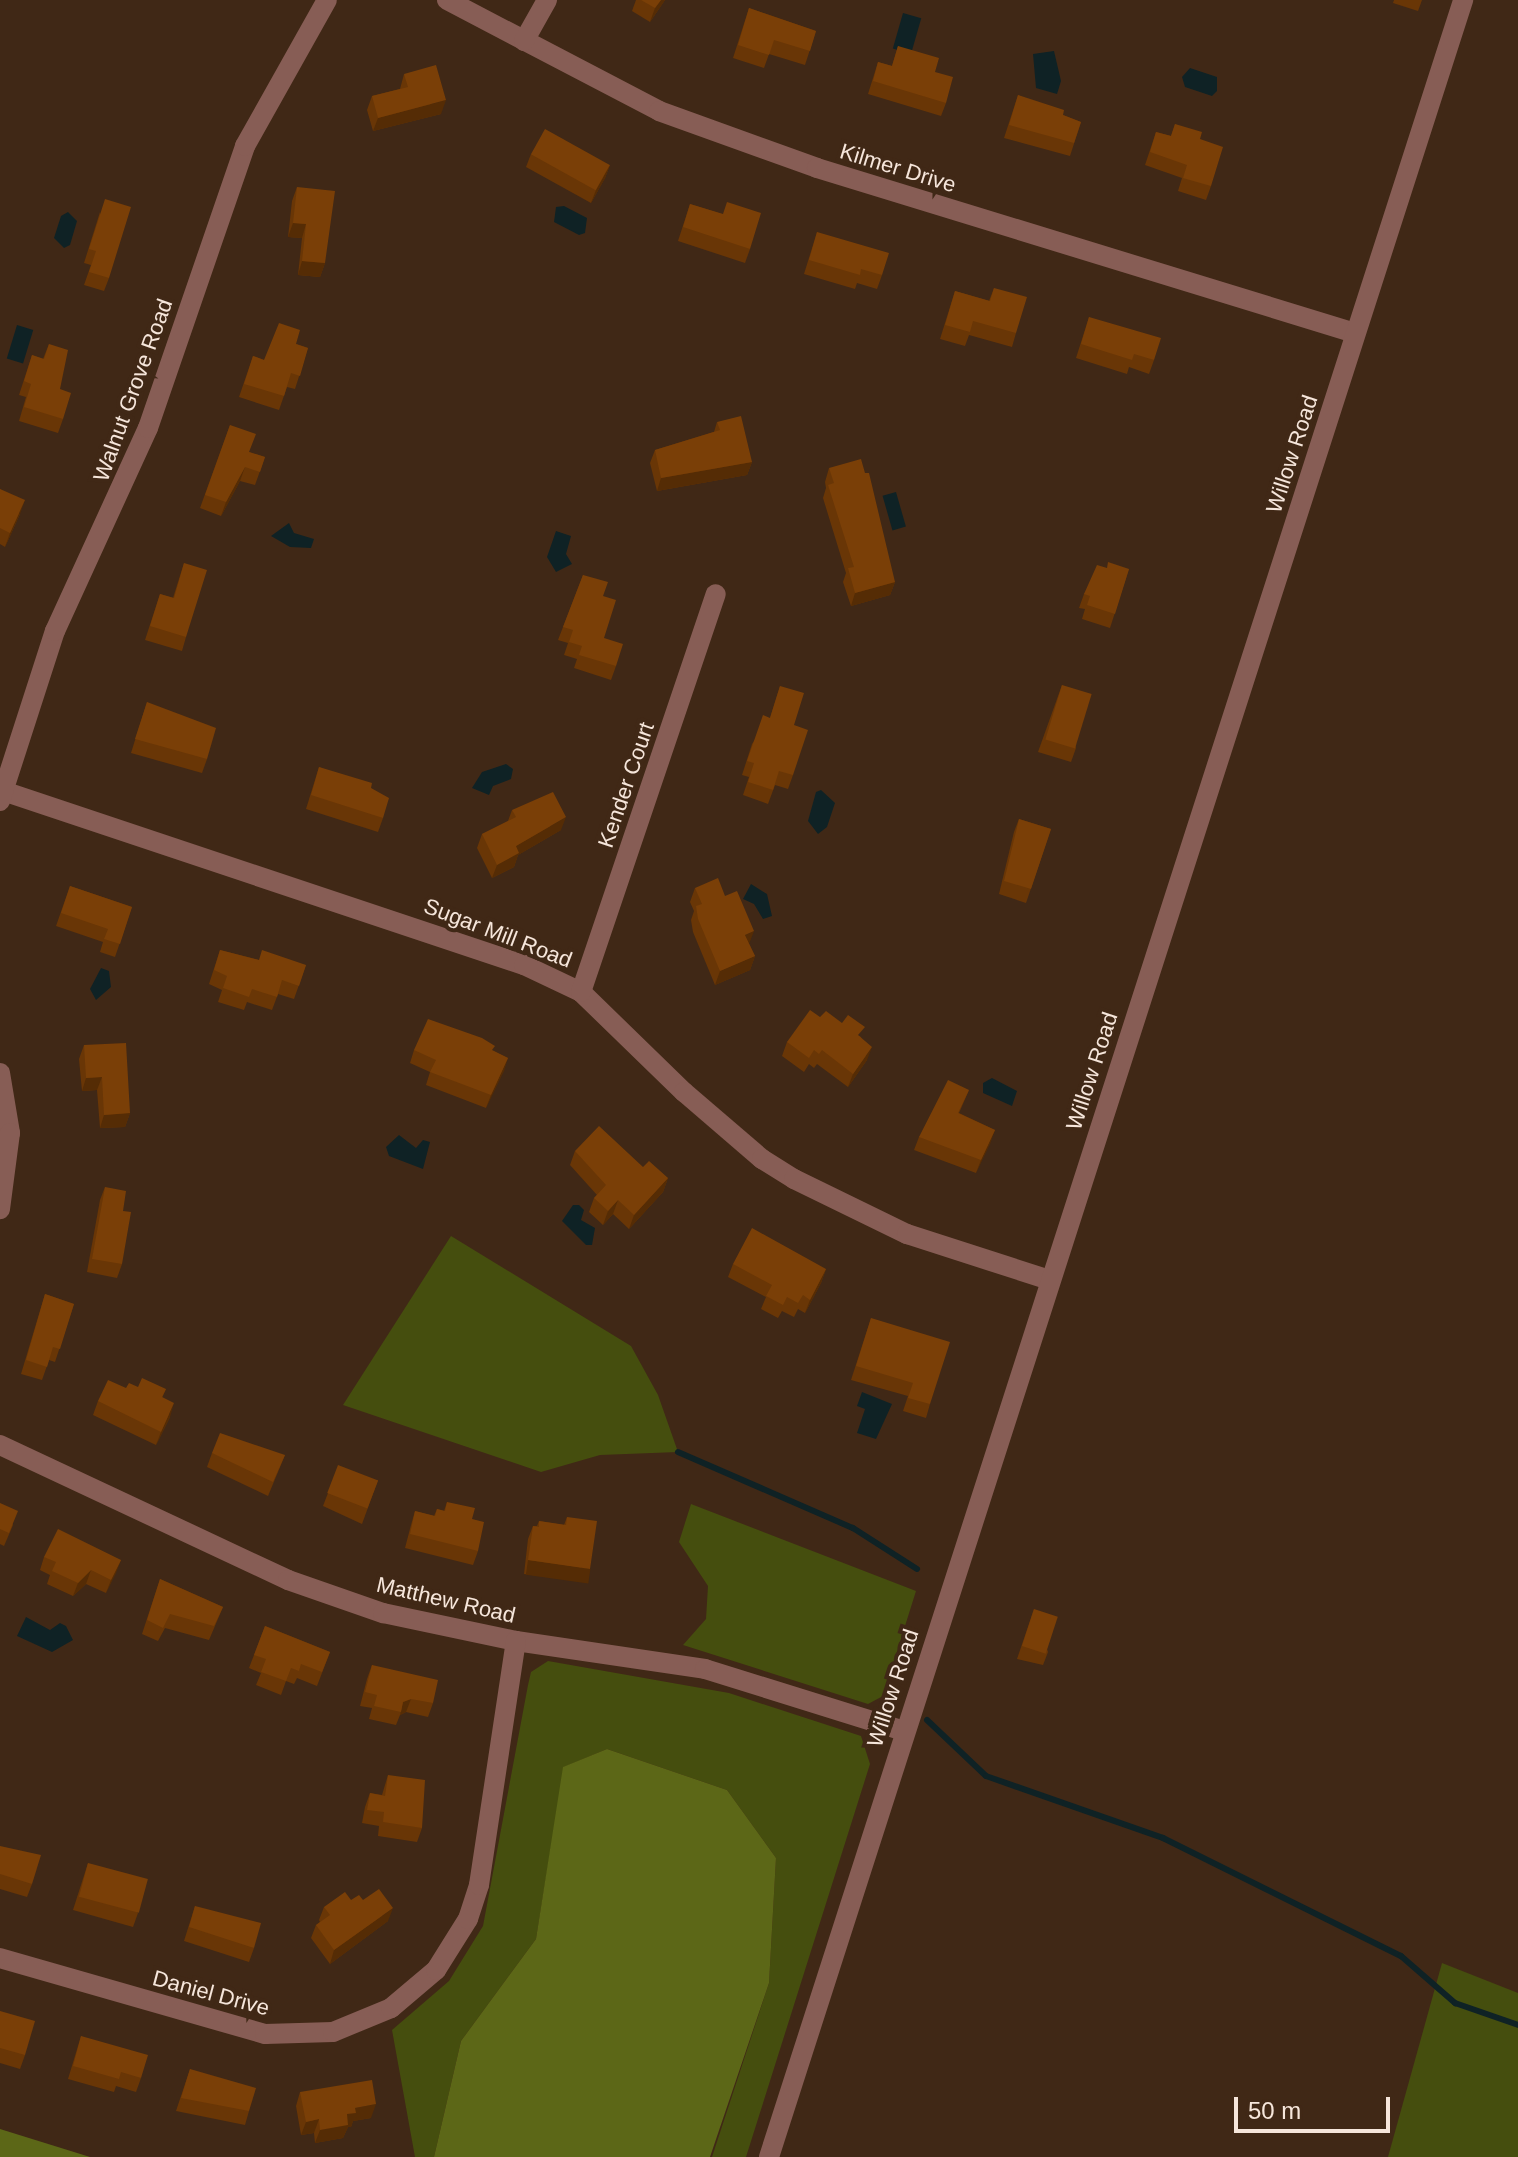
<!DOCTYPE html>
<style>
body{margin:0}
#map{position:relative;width:1518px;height:2157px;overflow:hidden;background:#402816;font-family:Arial,sans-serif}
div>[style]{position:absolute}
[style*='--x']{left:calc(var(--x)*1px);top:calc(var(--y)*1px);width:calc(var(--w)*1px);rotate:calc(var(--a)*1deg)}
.green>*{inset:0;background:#454e0e}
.forest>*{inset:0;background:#5c6717}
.water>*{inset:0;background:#0f2225;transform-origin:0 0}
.stream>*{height:6px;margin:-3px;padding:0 3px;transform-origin:3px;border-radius:3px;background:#0f2225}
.minor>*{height:20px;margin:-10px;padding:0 10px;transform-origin:10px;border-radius:10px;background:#875d55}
.wall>*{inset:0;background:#693606}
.shaded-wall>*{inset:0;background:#552c05;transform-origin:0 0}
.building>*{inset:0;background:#7a3f07;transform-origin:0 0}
span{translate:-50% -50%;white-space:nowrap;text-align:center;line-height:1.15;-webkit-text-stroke:8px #402816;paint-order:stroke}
.street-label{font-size:22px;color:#f6e6db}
.scale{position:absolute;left:1234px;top:2097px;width:156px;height:36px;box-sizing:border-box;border:4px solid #f6e6db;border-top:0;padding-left:10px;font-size:24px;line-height:28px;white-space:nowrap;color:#f6e6db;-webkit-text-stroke:6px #402816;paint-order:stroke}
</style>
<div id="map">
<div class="green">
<i style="clip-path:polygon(451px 1236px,631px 1346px,658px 1395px,678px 1452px,600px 1455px,541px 1472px,343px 1405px)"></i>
<i style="clip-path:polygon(691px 1504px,916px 1591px,883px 1696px,868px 1704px,683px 1645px,706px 1619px,708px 1586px,679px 1542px)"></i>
<i style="clip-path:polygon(548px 1661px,729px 1693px,861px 1736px,870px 1764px,746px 2157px,712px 2157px,769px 1983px,776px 1858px,727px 1790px,607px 1749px,564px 1767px,536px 1939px,461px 2041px,434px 2157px,415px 2157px,392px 2030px,449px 1981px,483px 1926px,528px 1685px,531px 1672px)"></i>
<i style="clip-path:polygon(1442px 1963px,1518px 1993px,1518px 2157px,1388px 2157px)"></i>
</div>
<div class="forest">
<i style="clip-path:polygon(607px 1749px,727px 1790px,776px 1858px,769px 1983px,710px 2157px,434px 2157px,461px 2041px,536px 1939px,563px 1767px)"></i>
<i style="clip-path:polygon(0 2129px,90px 2157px,0 2157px)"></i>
</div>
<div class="water">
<i style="left:903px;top:13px;width:19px;height:37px;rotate:16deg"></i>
<i style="clip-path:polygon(1054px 51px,1061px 81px,1057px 94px,1036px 88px,1033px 54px)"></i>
<i style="clip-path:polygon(1190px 68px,1217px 77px,1217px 91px,1212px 96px,1185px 87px,1182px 77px)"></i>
<i style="clip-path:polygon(564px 206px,587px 218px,585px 233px,579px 235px,554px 222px,556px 207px)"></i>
<i style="clip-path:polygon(68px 212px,77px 221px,70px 245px,64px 248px,54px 238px,61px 216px)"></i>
<i style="left:17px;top:325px;width:17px;height:35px;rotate:17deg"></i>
<i style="left:896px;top:492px;width:36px;height:14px;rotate:74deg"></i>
<i style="clip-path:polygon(289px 523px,294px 533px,314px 539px,311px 548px,290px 547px,271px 536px)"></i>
<i style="clip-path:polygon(556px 531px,571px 536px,566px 554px,572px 564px,556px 572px,547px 557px)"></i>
<i style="clip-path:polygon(506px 764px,513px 769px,511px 779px,493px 786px,489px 795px,472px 788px,482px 772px)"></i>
<i style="clip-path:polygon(821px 790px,835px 803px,827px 827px,818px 834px,808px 821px,816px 792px)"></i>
<i style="clip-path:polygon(751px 884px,767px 894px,772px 916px,763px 919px,754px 904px,743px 899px)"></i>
<i style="clip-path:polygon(101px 968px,109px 971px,111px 987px,96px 1000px,90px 989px)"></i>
<i style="clip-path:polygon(992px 1078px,1017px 1091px,1012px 1106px,983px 1093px,983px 1083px)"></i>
<i style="clip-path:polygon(399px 1135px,416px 1148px,423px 1140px,430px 1142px,423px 1169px,389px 1156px,386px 1147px)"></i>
<i style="clip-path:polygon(573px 1205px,579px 1205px,584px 1210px,581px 1220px,595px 1228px,592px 1245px,586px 1245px,562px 1221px)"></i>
<i style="clip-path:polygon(862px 1392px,892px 1404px,876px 1439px,857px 1433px,865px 1409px,857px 1406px)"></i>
<i style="clip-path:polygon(26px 1617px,50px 1630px,60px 1623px,66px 1626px,73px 1640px,52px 1652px,17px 1636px)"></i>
</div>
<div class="stream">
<i style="--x:678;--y:1452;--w:191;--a:23.5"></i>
<i style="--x:853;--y:1528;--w:76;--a:32.6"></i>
<i style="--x:927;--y:1720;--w:81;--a:43.5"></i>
<i style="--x:986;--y:1776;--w:188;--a:19.3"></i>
<i style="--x:1163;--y:1838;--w:266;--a:26.4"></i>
<i style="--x:1401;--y:1956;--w:72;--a:41"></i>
<i style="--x:1455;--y:2003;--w:67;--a:19.2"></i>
</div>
<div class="minor">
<i style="--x:447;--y:0;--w:239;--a:27.6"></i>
<i style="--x:659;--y:111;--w:168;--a:19.8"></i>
<i style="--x:817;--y:168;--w:563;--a:17.05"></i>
<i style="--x:524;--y:41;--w:47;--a:-60.7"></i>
<i style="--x:3;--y:791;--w:549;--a:18.47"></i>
<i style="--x:524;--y:965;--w:63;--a:25.3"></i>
<i style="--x:581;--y:992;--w:144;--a:44.2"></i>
<i style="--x:684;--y:1092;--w:103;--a:40.7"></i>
<i style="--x:762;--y:1159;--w:38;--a:32"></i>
<i style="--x:794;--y:1179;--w:126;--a:26"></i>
<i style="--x:907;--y:1234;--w:149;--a:17.9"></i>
<i style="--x:0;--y:801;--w:179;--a:-72.1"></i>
<i style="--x:55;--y:631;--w:223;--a:-65.4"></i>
<i style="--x:148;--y:428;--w:298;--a:-71"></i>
<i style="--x:245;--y:146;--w:167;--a:-60.7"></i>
<i style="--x:581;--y:992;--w:420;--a:-71.3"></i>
<i style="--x:0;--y:1073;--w:61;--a:80.5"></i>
<i style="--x:10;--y:1133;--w:77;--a:97.5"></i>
<i style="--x:0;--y:1445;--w:318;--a:25.1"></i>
<i style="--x:288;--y:1580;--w:101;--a:19.2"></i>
<i style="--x:383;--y:1613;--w:136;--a:11.9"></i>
<i style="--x:516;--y:1641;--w:191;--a:8.4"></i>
<i style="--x:705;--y:1669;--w:208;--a:17.3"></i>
<i style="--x:0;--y:1958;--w:276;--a:16"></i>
<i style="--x:265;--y:2034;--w:68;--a:-1.7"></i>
<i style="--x:333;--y:2032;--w:63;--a:-22.5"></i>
<i style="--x:391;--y:2008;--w:59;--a:-40.2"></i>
<i style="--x:436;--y:1970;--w:60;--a:-57.9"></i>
<i style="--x:468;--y:1919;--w:36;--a:-72"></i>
<i style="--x:479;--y:1885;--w:247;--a:-81.4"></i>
<i style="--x:769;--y:2157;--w:2266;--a:-72.16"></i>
</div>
<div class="wall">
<i style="clip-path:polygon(636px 0,665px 0,650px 22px,632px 11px)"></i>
<i style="clip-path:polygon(1394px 0,1422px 0,1418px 11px,1393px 3px)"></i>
<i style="clip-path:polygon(749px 8px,816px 31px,805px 65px,769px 54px,764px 68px,733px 58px)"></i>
<i style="clip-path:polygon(898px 46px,935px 72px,946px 103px,941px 116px,868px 94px,878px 62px,892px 66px)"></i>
<i style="clip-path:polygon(404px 74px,441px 114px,373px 131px,367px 110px,372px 96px,400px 89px)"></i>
<i style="clip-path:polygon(1018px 95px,1063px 115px,1081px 122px,1070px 156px,1004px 138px)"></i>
<i style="clip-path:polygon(1175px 124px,1200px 139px,1211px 186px,1206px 200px,1178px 191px,1182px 178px,1145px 165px,1156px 132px,1171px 136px)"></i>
<i style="clip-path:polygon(531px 154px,610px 165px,605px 178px,591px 203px,526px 167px)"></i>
<i style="clip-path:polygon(297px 187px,325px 263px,320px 277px,298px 275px,302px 238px,288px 237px,292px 201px)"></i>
<i style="clip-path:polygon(690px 204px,722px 214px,750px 249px,745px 263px,678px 241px)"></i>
<i style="clip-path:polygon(100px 212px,109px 278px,104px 291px,84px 285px,91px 265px,84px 263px)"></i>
<i style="clip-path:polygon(817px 232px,882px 275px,877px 289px,857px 283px,855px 289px,804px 274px)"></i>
<i style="clip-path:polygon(994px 288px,1016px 333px,1012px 347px,969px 335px,965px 346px,940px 339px,955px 291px,989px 301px)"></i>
<i style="clip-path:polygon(1089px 317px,1154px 360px,1149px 374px,1129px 367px,1127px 374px,1076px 358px)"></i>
<i style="clip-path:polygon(49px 344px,60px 389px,63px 419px,58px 433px,19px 421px,26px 397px,19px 395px,32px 355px,43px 359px)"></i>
<i style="clip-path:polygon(296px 344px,308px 348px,295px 389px,287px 387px,279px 410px,239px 397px,253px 356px,264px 360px)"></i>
<i style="clip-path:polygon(717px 422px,752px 462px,747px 475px,657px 491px,650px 463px,655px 450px,714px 432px)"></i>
<i style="clip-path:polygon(230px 425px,249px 452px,265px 457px,255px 485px,240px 481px,221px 516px,200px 508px)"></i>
<i style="clip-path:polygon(829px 468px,895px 582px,890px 595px,851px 606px,843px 582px,846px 573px,823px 498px,826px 488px,825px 482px)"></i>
<i style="clip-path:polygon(0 489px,20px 514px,5px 547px,0 544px)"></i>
<i style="clip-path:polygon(184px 563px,186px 637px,182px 651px,145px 640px,160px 594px,173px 598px)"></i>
<i style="clip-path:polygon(1106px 568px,1129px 569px,1110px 628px,1082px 619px,1085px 609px,1079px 608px,1084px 594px)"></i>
<i style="clip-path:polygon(583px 575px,603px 596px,604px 638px,616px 666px,611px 680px,574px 668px,577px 659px,564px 655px,568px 643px,558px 640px)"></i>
<i style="clip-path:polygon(1062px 685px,1076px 748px,1071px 762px,1038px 752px)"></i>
<i style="clip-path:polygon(780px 686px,794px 725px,793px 775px,788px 789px,775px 785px,768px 804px,743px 795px,749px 777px,742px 775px,752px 744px,770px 718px)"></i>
<i style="clip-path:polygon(147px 702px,207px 759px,202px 773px,131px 753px)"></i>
<i style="clip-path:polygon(319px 767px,371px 788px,383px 818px,378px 832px,306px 809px)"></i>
<i style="clip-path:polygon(512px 810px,561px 830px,518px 855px,514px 867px,492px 878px,477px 848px,482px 834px,508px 821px)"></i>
<i style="clip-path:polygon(1019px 819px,1051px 829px,1026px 903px,999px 894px,1014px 832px)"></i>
<i style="clip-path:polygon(70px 886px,132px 907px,115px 957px,100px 952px,103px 942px,56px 926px)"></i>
<i style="clip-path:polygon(695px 888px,725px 896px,755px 956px,750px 970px,715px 985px,693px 932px,691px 920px,694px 911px,690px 902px)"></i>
<i style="clip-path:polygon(220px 950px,259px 960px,306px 965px,294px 999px,278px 994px,272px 1010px,247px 1002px,244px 1010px,218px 1002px,222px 990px,209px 984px)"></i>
<i style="clip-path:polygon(820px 1017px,861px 1037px,867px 1060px,848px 1087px,817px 1064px,814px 1068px,809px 1064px,804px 1072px,782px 1056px,787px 1042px)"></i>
<i style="clip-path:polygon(84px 1045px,130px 1113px,125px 1127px,100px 1128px,97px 1090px,82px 1091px,79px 1059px)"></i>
<i style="clip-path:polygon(414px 1050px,493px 1051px,508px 1058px,486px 1108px,426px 1085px,430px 1072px,410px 1063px)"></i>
<i style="clip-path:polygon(969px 1090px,959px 1113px,995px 1130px,976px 1173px,914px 1150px,919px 1137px)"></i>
<i style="clip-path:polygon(575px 1151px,643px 1167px,668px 1178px,663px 1192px,629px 1229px,613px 1214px,603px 1225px,589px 1212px,594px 1198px,597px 1195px,570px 1165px)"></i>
<i style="clip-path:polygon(105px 1187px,123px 1211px,122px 1264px,117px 1278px,87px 1272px,100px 1200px)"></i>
<i style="clip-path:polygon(733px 1264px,826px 1269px,821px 1283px,805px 1313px,798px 1309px,794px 1317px,782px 1311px,778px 1318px,761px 1309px,766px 1297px,728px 1277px)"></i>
<i style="clip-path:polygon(45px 1294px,74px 1304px,55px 1362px,49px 1360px,42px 1380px,21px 1374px)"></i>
<i style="clip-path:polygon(871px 1318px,930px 1404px,926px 1418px,903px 1411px,908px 1396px,851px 1380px)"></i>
<i style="clip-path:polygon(138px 1387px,166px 1389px,162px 1398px,170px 1417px,156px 1445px,93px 1415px,98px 1401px,126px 1388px)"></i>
<i style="clip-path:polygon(212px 1453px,285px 1455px,268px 1496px,207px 1467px)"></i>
<i style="clip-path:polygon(378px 1480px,362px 1524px,323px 1506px,328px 1493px)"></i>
<i style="clip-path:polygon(447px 1502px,472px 1519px,478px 1551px,473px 1565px,405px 1548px,411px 1525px,415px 1511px,434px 1516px,437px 1509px,444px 1511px)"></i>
<i style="clip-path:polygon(0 1503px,13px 1525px,4px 1546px,0 1544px)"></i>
<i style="clip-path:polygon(567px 1517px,585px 1582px,524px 1574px,528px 1539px,533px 1526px,537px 1526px,539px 1521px,564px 1525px)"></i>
<i style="clip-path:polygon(44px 1557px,121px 1560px,106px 1593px,86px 1584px,73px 1596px,47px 1584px,50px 1575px,40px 1570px)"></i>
<i style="clip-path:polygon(160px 1579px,223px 1607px,209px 1640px,165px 1628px,158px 1641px,142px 1634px)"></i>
<i style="clip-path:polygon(1034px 1609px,1048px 1652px,1043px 1665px,1017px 1659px)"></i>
<i style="clip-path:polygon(265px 1626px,330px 1652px,317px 1686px,297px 1678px,294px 1684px,286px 1681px,281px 1695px,256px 1685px,261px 1673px,249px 1668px)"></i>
<i style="clip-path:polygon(372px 1665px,433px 1703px,428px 1717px,406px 1712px,400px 1715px,396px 1725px,369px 1719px,372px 1708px,360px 1706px,367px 1679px)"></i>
<i style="clip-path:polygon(388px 1775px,422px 1828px,417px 1842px,378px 1836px,379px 1826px,362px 1823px,365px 1807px,370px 1793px,382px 1795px)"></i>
<i style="clip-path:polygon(0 1846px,32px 1884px,27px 1897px,0 1889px)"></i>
<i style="clip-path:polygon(88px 1863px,138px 1913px,133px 1927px,73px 1910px)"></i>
<i style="clip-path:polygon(351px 1900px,363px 1900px,388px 1921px,330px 1964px,311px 1938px,316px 1925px,320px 1922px,319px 1920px,324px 1907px)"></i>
<i style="clip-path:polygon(195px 1906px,254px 1948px,249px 1962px,184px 1941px)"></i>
<i style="clip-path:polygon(0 2011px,25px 2055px,20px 2069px,0 2063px)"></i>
<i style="clip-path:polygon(81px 2036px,141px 2078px,136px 2092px,116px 2086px,114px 2092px,68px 2079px)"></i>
<i style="clip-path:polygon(190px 2069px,249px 2111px,245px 2125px,176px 2111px)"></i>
<i style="clip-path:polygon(300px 2092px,371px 2118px,353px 2121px,351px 2127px,348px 2127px,343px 2138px,315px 2143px,314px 2133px,301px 2135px,296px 2106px)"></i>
</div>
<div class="shaded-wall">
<i style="clip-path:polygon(661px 0,665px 0,650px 22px,655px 8px)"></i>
<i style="clip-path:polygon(446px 100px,441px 114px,373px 131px,378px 118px)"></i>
<i style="clip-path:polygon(610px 165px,605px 178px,591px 203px,596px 190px)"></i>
<i style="clip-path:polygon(293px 223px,306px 224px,302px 238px,288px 237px)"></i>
<i style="clip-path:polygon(302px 261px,325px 263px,320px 277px,298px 275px)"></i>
<i style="clip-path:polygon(752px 462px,747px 475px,657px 491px,661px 478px)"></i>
<i style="clip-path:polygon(245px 467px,240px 481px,221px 516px,226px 502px)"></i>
<i style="clip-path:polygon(25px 500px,20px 514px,5px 547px,10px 533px)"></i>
<i style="clip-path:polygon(895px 582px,890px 595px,851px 606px,855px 593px)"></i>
<i style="clip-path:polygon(566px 817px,561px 830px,518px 855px,514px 867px,492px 878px,497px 865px,516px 846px)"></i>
<i style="clip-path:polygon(754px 931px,749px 944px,745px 935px)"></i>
<i style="clip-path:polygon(755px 956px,750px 970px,715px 985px,720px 971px)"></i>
<i style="clip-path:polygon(872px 1047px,867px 1060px,848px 1087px,853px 1074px)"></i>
<i style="clip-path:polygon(508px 1058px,504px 1071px,486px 1108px,491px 1095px)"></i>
<i style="clip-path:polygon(102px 1077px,97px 1090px,82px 1091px,86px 1078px)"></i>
<i style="clip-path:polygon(130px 1113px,125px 1127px,100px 1128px,104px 1115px)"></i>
<i style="clip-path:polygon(995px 1130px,990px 1144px,976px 1173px,981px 1160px)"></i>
<i style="clip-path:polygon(668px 1178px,663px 1192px,629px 1229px,634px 1215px)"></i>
<i style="clip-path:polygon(618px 1200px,613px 1214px,603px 1225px,608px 1211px)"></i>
<i style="clip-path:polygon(826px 1269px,821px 1283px,805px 1313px,810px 1300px)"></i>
<i style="clip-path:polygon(174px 1403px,170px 1417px,156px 1445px,161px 1432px)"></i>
<i style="clip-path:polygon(121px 1560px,116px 1573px,106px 1593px,111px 1580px)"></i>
<i style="left:528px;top:1560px;width:63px;height:15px;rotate:8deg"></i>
<i style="clip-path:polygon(91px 1570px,86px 1584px,73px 1596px,78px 1583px)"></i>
<i style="clip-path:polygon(411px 1699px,406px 1712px,400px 1715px,403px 1702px)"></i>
<i style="clip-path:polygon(393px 1908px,388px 1921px,330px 1964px,334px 1950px)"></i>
<i style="clip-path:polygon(376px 2104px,371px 2118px,353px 2121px,351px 2127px,348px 2127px,343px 2138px,315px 2143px,320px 2130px,347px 2114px,355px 2108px)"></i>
<i style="clip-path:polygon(319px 2119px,314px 2133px,301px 2135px,306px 2122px)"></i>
</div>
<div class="building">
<i style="clip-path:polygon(641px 0,661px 0,655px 8px)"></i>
<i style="clip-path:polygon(749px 8px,816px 31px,810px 51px,774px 40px,769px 55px,738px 45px)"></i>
<i style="clip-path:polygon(898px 46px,939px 58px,935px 72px,953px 77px,946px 103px,873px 81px,878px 62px,892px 66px)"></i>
<i style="clip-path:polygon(436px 65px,446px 100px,378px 118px,372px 96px,408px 87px,404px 74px)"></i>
<i style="clip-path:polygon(1018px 95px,1064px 110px,1063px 115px,1081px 122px,1074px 143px,1009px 125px)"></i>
<i style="clip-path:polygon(1175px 124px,1202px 132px,1200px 139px,1223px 147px,1211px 186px,1183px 178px,1187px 165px,1150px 152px,1156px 132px,1171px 136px)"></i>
<i style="left:545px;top:129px;width:74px;height:29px;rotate:29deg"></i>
<i style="clip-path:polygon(297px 187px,335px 191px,325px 263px,302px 261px,306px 224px,293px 223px)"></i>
<i style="clip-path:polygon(105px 199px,131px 207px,109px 278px,89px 272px,96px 251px,89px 249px)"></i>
<i style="clip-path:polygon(727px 202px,761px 213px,750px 249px,683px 227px,690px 204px,723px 214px)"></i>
<i style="clip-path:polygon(817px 232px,889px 253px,882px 275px,861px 269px,860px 275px,809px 260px)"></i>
<i style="clip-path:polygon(994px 288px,1027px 297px,1016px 333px,973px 321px,970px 332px,945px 325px,955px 291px,990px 301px)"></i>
<i style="clip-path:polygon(1089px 317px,1161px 338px,1154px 360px,1134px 354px,1132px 360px,1081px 344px)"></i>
<i style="clip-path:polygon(279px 323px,300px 330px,296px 344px,308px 348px,300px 376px,291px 373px,284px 396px,244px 384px,253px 356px,264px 360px)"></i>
<i style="clip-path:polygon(49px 344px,68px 350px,60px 389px,71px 393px,63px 419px,24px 407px,31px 384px,24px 381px,32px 355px,44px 359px)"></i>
<i style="clip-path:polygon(741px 416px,752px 462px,661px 478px,655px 450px,720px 430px,717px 422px)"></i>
<i style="clip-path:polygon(230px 425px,256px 434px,249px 452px,265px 457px,260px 472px,245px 467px,226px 502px,205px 495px)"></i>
<i style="clip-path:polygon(861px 459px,865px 473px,869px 473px,895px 582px,855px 593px,848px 568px,854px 567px,828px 485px,834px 483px,829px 468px)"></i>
<i style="clip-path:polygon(0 489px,25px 500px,10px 533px,0 528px)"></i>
<i style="clip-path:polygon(1108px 562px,1129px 569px,1115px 614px,1087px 605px,1090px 596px,1084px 594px,1097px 565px,1107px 568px)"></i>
<i style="clip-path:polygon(184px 563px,207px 570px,186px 637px,150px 626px,160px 594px,174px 598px)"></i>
<i style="clip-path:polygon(583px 575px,608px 582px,603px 596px,616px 600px,604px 638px,623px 644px,616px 666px,579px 655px,582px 646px,569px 642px,573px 630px,563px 627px)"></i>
<i style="left:1062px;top:685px;width:31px;height:57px;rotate:17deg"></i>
<i style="clip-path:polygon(780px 686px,804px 693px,794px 725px,808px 730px,793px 775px,779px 771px,773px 790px,748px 782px,754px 763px,747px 761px,763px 715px,770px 718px)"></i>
<i style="clip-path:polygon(147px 702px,216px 728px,207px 759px,135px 739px)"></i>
<i style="clip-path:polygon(319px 767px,372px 783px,371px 788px,389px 798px,383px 818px,311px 795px)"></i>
<i style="clip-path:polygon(553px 792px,566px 817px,516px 846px,519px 853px,497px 865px,482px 834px,516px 817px,512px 810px)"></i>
<i style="clip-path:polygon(1019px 819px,1051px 829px,1031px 889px,1004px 881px)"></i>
<i style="clip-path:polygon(718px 878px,725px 896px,737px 891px,754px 931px,745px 935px,755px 956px,720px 971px,698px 919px,696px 906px,702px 904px,695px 888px)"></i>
<i style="clip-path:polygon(70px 886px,132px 907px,120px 944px,104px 939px,108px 929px,61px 913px)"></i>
<i style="clip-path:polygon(220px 950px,259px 960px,262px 950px,306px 965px,299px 986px,282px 980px,277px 997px,252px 989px,249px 997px,223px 988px,227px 976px,214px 970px)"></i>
<i style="clip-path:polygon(810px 1010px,820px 1017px,826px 1011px,842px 1023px,848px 1015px,865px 1027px,858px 1035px,872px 1047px,853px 1074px,822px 1050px,819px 1054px,814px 1050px,809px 1058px,787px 1042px)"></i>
<i style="clip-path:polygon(428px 1019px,482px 1038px,495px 1046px,492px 1050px,508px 1058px,491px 1095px,430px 1072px,436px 1060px,414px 1050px)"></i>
<i style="clip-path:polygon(126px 1043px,130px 1113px,104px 1115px,102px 1077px,86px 1078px,84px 1045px)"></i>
<i style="clip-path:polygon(948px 1080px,969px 1090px,958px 1113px,995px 1130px,981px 1160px,919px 1137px)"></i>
<i style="clip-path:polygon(599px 1126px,643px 1167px,649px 1161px,668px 1178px,634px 1215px,618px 1200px,608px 1211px,594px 1198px,606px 1185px,575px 1151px)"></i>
<i style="clip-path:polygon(105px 1187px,126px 1191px,123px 1211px,131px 1212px,122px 1264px,92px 1259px)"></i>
<i style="clip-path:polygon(752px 1228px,826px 1269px,810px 1300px,803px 1295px,798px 1303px,787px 1297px,783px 1305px,766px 1296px,772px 1285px,733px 1264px)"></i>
<i style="clip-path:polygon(45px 1294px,74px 1304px,60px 1349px,53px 1347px,47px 1367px,26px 1360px)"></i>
<i style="clip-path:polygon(871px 1318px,950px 1342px,930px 1404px,908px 1398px,913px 1383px,856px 1366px)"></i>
<i style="clip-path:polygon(142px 1378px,166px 1389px,162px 1397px,174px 1403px,161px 1432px,98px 1401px,108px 1380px,126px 1388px,129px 1383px,138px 1387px)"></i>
<i style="clip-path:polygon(220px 1433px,285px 1455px,273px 1482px,212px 1453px)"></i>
<i style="left:338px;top:1465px;width:43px;height:30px;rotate:21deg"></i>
<i style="clip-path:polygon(447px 1502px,475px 1508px,472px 1519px,484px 1522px,478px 1551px,410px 1534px,415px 1511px,435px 1516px,437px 1509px,445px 1511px)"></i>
<i style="clip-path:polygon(0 1503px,18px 1511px,9px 1533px,0 1529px)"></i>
<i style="clip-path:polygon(567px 1517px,597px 1521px,590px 1569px,528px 1560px,533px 1526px,539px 1527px,539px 1521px,566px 1525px)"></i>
<i style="clip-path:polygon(58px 1529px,121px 1560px,111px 1580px,91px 1570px,78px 1583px,52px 1571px,56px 1562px,44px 1557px)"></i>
<i style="clip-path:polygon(160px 1579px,223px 1607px,214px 1626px,170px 1614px,163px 1628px,147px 1620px)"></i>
<i style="left:1034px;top:1609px;width:25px;height:39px;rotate:18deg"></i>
<i style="clip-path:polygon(265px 1626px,330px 1652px,322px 1672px,301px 1664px,299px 1671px,291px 1668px,286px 1681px,261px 1672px,266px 1659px,254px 1655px)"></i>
<i style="clip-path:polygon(372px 1665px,438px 1680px,433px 1703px,411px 1699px,403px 1702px,401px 1712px,374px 1706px,377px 1695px,365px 1692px)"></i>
<i style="clip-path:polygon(388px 1775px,425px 1780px,422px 1828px,383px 1822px,384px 1812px,367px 1810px,370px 1793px,385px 1796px)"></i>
<i style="clip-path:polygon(0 1846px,41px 1855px,32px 1884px,0 1874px)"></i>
<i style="left:88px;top:1863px;width:62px;height:35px;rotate:15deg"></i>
<i style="clip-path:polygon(379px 1889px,393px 1908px,334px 1950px,316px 1925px,330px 1915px,324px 1907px,345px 1892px,351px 1900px,359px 1895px,363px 1900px)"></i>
<i style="clip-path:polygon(195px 1906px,261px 1923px,254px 1948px,189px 1927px)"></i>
<i style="clip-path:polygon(0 2011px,35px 2021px,25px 2055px,0 2048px)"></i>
<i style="clip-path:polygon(81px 2036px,148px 2055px,141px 2078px,121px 2072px,119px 2079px,73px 2066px)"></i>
<i style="clip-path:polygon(190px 2069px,256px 2088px,249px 2111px,181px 2098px)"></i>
<i style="clip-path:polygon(372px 2080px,376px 2104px,355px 2108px,356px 2113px,347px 2114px,348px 2125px,320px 2130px,319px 2119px,306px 2122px,300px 2092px)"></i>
</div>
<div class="street-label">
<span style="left:898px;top:168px;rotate:17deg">Kilmer Drive</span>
<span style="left:133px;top:390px;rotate:-70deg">Walnut Grove Road</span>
<span style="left:1292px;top:454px;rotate:-72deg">Willow Road</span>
<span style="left:626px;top:785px;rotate:-71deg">Kender Court</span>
<span style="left:498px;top:933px;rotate:21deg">Sugar Mill Road</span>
<span style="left:1092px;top:1071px;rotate:-72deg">Willow Road</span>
<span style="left:446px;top:1600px;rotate:13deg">Matthew Road</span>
<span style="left:893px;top:1688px;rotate:-72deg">Willow Road</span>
<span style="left:211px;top:1993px;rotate:15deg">Daniel Drive</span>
</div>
<div class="scale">50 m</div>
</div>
